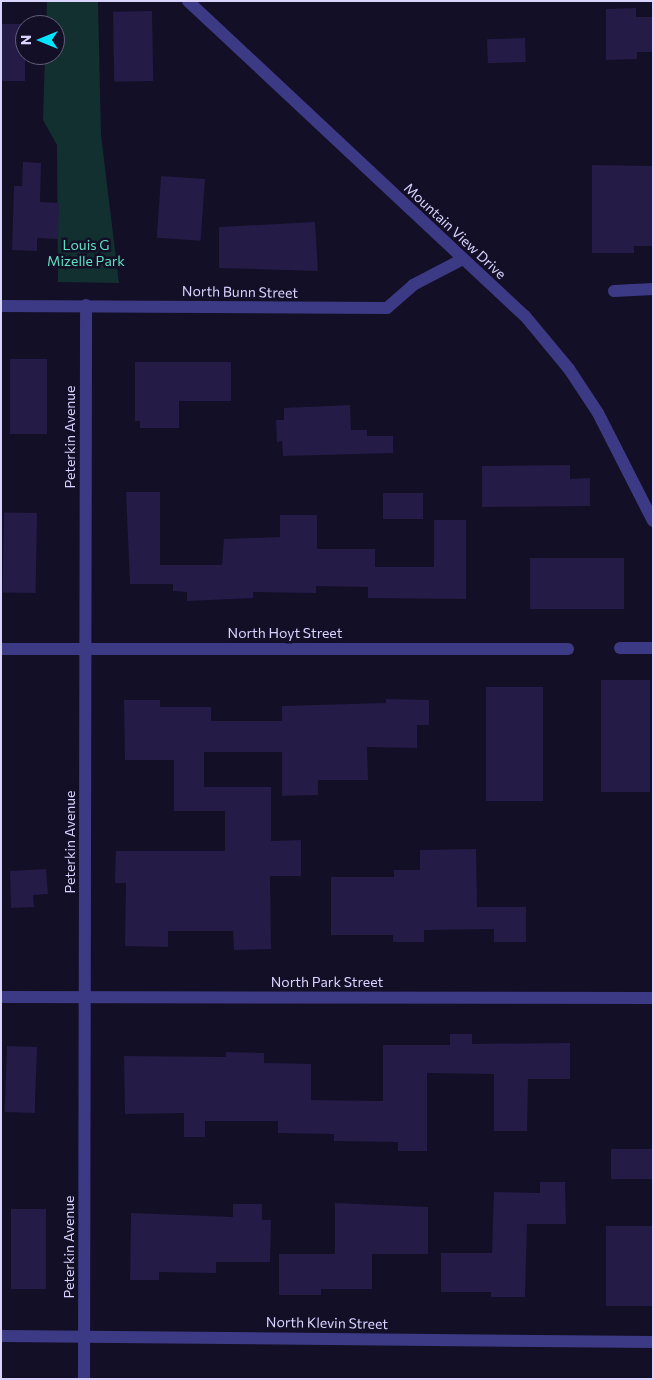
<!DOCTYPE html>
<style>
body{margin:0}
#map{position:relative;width:654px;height:1380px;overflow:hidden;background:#130f26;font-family:Commissioner,sans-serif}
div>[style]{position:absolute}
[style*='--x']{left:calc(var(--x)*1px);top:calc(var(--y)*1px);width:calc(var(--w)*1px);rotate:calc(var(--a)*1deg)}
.green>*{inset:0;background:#12302f}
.building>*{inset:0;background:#241b47;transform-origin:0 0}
.minor>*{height:12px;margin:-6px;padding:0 6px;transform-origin:6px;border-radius:6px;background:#3d3a85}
span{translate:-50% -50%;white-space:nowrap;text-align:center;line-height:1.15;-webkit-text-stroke:5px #130f26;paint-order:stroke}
.street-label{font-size:14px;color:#d9d4ff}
.park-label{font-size:14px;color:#5fe0c0}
.frame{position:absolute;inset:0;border:2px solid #d9d4ff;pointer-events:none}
.north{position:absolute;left:15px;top:15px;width:50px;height:50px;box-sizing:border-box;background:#130f26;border:1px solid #625e7d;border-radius:50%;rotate:270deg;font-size:14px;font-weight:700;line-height:20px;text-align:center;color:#d9d4ff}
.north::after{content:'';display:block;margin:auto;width:18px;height:22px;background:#00e5ff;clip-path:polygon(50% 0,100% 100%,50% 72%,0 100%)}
</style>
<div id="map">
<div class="green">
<i style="clip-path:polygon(47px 1px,98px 1px,101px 135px,119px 283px,58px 282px,57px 145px,43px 120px,45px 55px,55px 55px,55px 25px,46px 25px)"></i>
</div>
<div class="building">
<i style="clip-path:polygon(636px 8px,636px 17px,653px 17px,653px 52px,637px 52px,637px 59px,606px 60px,606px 9px)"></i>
<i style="left:152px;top:11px;width:70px;height:39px;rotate:89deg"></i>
<i style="left:1px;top:24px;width:24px;height:57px"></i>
<i style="left:525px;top:38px;width:24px;height:38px;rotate:88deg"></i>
<i style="clip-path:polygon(23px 162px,41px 163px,40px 202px,59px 203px,58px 239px,37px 238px,37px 251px,12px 250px,14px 186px,22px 186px)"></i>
<i style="clip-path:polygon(592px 165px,653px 166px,653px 246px,634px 246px,634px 253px,592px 253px)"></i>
<i style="left:205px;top:179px;width:62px;height:44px;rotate:94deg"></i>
<i style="clip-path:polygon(315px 222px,318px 271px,219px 268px,219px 227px)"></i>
<i style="left:10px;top:359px;width:37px;height:75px"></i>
<i style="clip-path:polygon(135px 362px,231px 362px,231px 401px,179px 401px,179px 428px,140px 428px,140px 421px,135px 421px)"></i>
<i style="clip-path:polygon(350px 405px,351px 430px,367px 430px,367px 436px,393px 436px,393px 453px,283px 456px,282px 441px,277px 442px,276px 420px,284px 420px,284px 408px)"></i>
<i style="clip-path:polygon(570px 465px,570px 479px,590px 478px,590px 506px,482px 507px,482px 466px)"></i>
<i style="clip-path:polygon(126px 492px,160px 492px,160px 565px,222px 565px,224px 539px,280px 537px,280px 515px,317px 515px,317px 549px,375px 549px,375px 567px,434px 567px,434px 520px,466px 520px,466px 599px,368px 598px,368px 587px,316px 586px,316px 593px,253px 592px,253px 598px,187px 601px,187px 592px,173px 591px,173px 584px,130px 584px)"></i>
<i style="left:383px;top:493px;width:40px;height:26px"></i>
<i style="left:37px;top:513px;width:80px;height:33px;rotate:91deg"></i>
<i style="left:530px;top:558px;width:94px;height:51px"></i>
<i style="left:601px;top:680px;width:49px;height:112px"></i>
<i style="left:486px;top:687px;width:57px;height:114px"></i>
<i style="clip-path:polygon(386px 699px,429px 700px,429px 725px,417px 725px,417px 748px,367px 747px,368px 780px,318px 780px,318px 795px,282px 796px,282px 752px,204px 752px,204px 787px,271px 787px,271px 841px,301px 840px,301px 876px,270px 876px,271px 949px,234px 950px,233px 931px,168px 931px,168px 947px,125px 946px,126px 883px,115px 883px,116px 851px,225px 851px,225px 811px,174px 811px,174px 760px,125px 760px,124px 700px,160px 700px,160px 707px,211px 707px,211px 721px,282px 721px,282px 706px,386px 703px)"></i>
<i style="clip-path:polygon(476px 849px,477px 907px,526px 907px,526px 942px,494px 942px,494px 929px,424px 930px,424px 942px,393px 942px,393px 935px,331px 935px,331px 877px,394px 877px,394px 870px,420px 870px,420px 850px)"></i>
<i style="clip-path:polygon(46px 869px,48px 894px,33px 895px,34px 907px,11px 908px,10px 871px)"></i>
<i style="clip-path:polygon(450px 1034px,472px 1034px,472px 1044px,570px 1043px,570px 1079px,528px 1079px,527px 1131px,494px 1131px,494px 1074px,427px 1073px,427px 1151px,398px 1151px,398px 1142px,334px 1141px,334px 1134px,278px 1133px,278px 1121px,205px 1121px,205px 1137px,184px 1137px,184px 1113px,125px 1114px,124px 1056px,226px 1057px,226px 1052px,264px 1053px,264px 1063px,311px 1064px,311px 1100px,383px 1101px,383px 1045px,450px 1045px)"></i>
<i style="left:7px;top:1046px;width:30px;height:66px;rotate:2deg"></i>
<i style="left:653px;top:1149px;width:30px;height:42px;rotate:90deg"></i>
<i style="clip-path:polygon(540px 1182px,565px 1182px,566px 1224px,527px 1224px,525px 1297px,491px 1297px,491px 1292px,441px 1292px,441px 1253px,492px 1253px,494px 1192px,540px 1193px)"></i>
<i style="clip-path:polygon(335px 1203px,428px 1207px,428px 1254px,372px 1254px,372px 1289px,321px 1289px,321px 1295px,279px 1295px,279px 1254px,335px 1254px)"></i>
<i style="clip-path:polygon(233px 1204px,262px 1204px,262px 1220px,271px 1220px,270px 1262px,216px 1262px,216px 1273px,159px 1272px,159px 1280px,130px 1280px,131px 1213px,233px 1217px)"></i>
<i style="left:11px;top:1209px;width:35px;height:80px"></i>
<i style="left:606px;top:1226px;width:47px;height:80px"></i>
</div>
<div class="minor">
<i style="--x:188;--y:1;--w:461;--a:43.1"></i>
<i style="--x:525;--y:316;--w:69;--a:50.3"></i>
<i style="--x:569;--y:369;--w:53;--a:56.6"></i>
<i style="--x:598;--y:413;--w:121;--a:63"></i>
<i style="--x:614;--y:291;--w:39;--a:-3"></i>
<i style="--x:1;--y:306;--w:386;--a:0.3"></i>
<i style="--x:387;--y:308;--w:35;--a:-41"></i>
<i style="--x:413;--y:285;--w:56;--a:-27.5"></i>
<i style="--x:620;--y:648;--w:33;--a:0"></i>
<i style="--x:1;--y:649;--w:567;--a:0"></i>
<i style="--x:1;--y:997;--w:652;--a:0.09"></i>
<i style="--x:1;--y:1336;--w:652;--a:0.53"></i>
<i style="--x:84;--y:1379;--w:1074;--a:-89.89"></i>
</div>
<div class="street-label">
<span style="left:455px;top:231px;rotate:43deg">Mountain View Drive</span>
<span style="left:240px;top:292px;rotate:1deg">North Bunn Street</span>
<span style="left:70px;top:437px;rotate:-90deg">Peterkin Avenue</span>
<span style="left:285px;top:633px">North Hoyt Street</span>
<span style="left:70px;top:842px;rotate:-90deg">Peterkin Avenue</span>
<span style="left:327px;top:982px">North Park Street</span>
<span style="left:69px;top:1247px;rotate:-90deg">Peterkin Avenue</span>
<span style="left:327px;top:1323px;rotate:1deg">North Klevin Street</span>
</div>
<div class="park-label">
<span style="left:86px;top:253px">Louis G<br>Mizelle Park</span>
</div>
<div class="frame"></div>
<div class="north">N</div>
</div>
